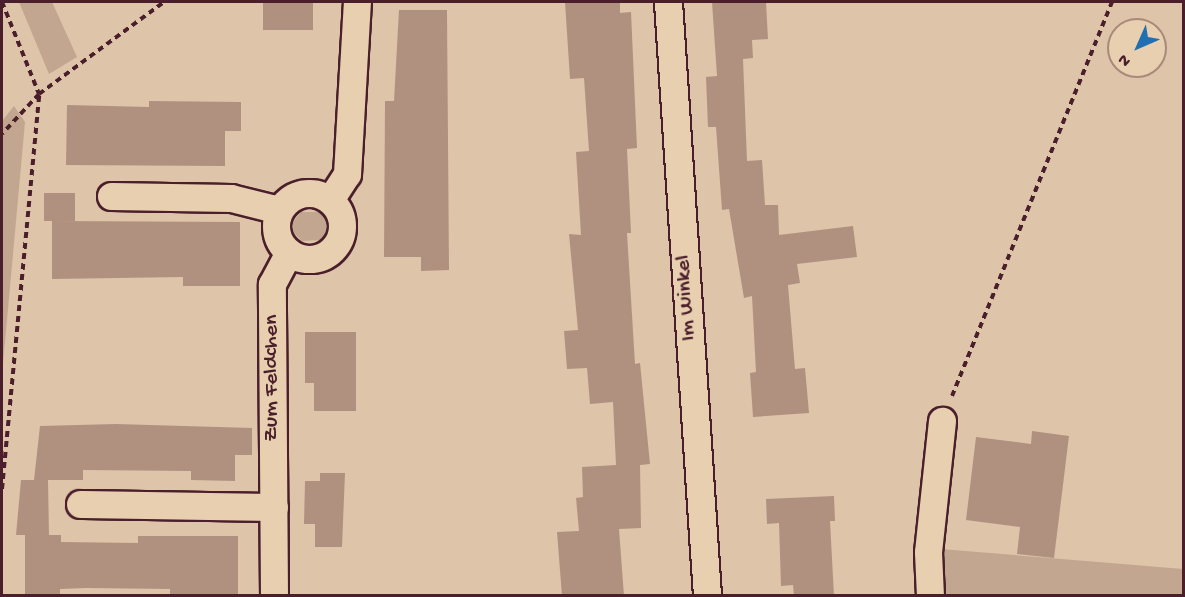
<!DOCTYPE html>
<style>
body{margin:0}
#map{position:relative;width:1185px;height:597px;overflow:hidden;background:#dec4a8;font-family:"Gochi Hand",sans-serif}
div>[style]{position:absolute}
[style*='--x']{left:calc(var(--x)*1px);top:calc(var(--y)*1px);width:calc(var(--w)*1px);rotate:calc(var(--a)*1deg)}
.green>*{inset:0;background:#c3a690}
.building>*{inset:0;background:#b09180;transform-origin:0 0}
.path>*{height:4px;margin-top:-2px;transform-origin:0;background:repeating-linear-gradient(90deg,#4a1f2b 0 6px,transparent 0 10.5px)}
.roads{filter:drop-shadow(2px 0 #4a1f2b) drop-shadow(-2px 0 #4a1f2b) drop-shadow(0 2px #4a1f2b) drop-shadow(0 -2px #4a1f2b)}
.street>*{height:27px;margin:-13.5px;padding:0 13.5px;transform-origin:13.5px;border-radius:13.5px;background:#e8cfb0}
.street>.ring{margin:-13.5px;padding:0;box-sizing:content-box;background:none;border:27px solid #e8cfb0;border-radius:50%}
span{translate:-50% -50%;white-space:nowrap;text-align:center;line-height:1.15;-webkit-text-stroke:6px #e8cfb0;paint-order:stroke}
.street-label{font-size:22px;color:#4a1f2b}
.frame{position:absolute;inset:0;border:3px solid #4a1f2b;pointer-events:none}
.north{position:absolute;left:1107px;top:18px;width:60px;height:60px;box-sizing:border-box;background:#e8cfb0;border:2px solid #a9897b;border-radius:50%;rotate:225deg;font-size:16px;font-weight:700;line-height:24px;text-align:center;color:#4a1f2b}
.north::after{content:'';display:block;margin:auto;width:21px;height:27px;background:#1f6fb2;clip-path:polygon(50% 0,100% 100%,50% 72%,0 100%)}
</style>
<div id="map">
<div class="green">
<i style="clip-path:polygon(19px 2px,52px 2px,77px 57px,49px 74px)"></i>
<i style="clip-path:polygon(14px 106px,25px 122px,2px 375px,2px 121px)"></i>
<i style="clip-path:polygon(301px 212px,323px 212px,333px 229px,323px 240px,302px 241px,292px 231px,292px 223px)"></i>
<i style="clip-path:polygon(941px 549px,1183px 569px,1183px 595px,942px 595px)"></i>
</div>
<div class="building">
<i style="left:263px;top:2px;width:50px;height:28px"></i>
<i style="clip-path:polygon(565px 2px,620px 2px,620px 13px,631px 12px,637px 148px,627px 149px,631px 233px,627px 233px,635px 364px,640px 363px,650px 464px,640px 465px,641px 528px,619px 529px,624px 596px,562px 596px,557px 532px,579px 531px,576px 498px,583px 497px,582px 467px,616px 465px,613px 402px,590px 404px,587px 368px,567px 369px,564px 331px,578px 330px,569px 234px,581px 235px,576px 152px,589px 151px,584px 78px,570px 79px)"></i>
<i style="clip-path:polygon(712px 2px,766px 2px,768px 39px,752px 40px,753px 58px,743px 59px,747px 161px,762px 160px,765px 205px,778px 205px,779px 235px,853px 226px,857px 257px,797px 264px,800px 283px,788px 285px,795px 369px,805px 368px,809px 413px,753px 417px,750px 373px,756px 372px,752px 296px,744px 298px,729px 209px,722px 210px,716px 127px,708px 127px,706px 77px,717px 76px)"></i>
<i style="clip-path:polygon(399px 10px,447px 10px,449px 270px,421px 271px,421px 257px,384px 257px,385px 101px,394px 101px)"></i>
<i style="clip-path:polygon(149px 101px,241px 102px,241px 131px,225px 131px,225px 166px,66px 165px,67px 105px,149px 107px)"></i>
<i style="left:44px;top:193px;width:31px;height:28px"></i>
<i style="clip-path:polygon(52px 221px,240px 222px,240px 286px,183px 286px,183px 277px,52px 279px)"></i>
<i style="clip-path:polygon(305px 332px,356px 332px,356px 411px,314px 411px,314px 383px,305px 383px)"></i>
<i style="clip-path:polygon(116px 424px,252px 428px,252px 455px,235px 455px,235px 481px,191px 480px,191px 471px,83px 470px,83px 480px,48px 480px,49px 535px,61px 535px,61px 542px,138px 543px,138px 536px,238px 536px,238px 595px,170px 595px,170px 589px,86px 588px,60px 589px,60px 595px,25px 595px,25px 535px,16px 535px,21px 480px,34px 480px,40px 426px)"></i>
<i style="clip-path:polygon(1032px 431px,1069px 436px,1054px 558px,1017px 554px,1020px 527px,966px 520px,976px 437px,1031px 444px)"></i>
<i style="clip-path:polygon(320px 473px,345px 473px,342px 547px,315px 547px,315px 524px,304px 524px,305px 481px,320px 481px)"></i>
<i style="clip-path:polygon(834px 496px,835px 521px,830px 521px,834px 596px,794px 596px,793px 585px,781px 586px,779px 523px,767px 524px,766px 499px)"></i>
</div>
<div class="path">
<i style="--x:2;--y:2;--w:99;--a:68.1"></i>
<i style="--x:39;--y:94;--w:54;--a:132.8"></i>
<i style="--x:952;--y:396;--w:425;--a:-67.9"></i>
<i style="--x:2;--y:489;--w:397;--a:-84.6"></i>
<i style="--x:39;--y:94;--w:155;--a:-36.4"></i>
</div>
<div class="roads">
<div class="street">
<i style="--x:668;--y:2;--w:595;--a:86.24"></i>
<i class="ring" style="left:276px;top:193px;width:39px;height:39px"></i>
<i style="--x:111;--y:196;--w:120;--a:1"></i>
<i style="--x:231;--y:198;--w:49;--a:14"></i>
<i style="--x:330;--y:200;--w:31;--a:-57"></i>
<i style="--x:347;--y:174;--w:172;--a:-86.7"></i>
<i style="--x:80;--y:504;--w:194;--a:0.9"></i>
<i style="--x:274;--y:596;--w:312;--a:-90.4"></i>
<i style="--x:272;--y:284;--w:36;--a:-62"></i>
<i style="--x:930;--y:596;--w:44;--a:-92.6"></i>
<i style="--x:928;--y:552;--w:132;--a:-83.9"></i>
</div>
</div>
<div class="street-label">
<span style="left:687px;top:298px;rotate:-94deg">Im Winkel</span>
<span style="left:273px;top:378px;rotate:-90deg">Zum Feldchen</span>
</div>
<div class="frame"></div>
<div class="north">N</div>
</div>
